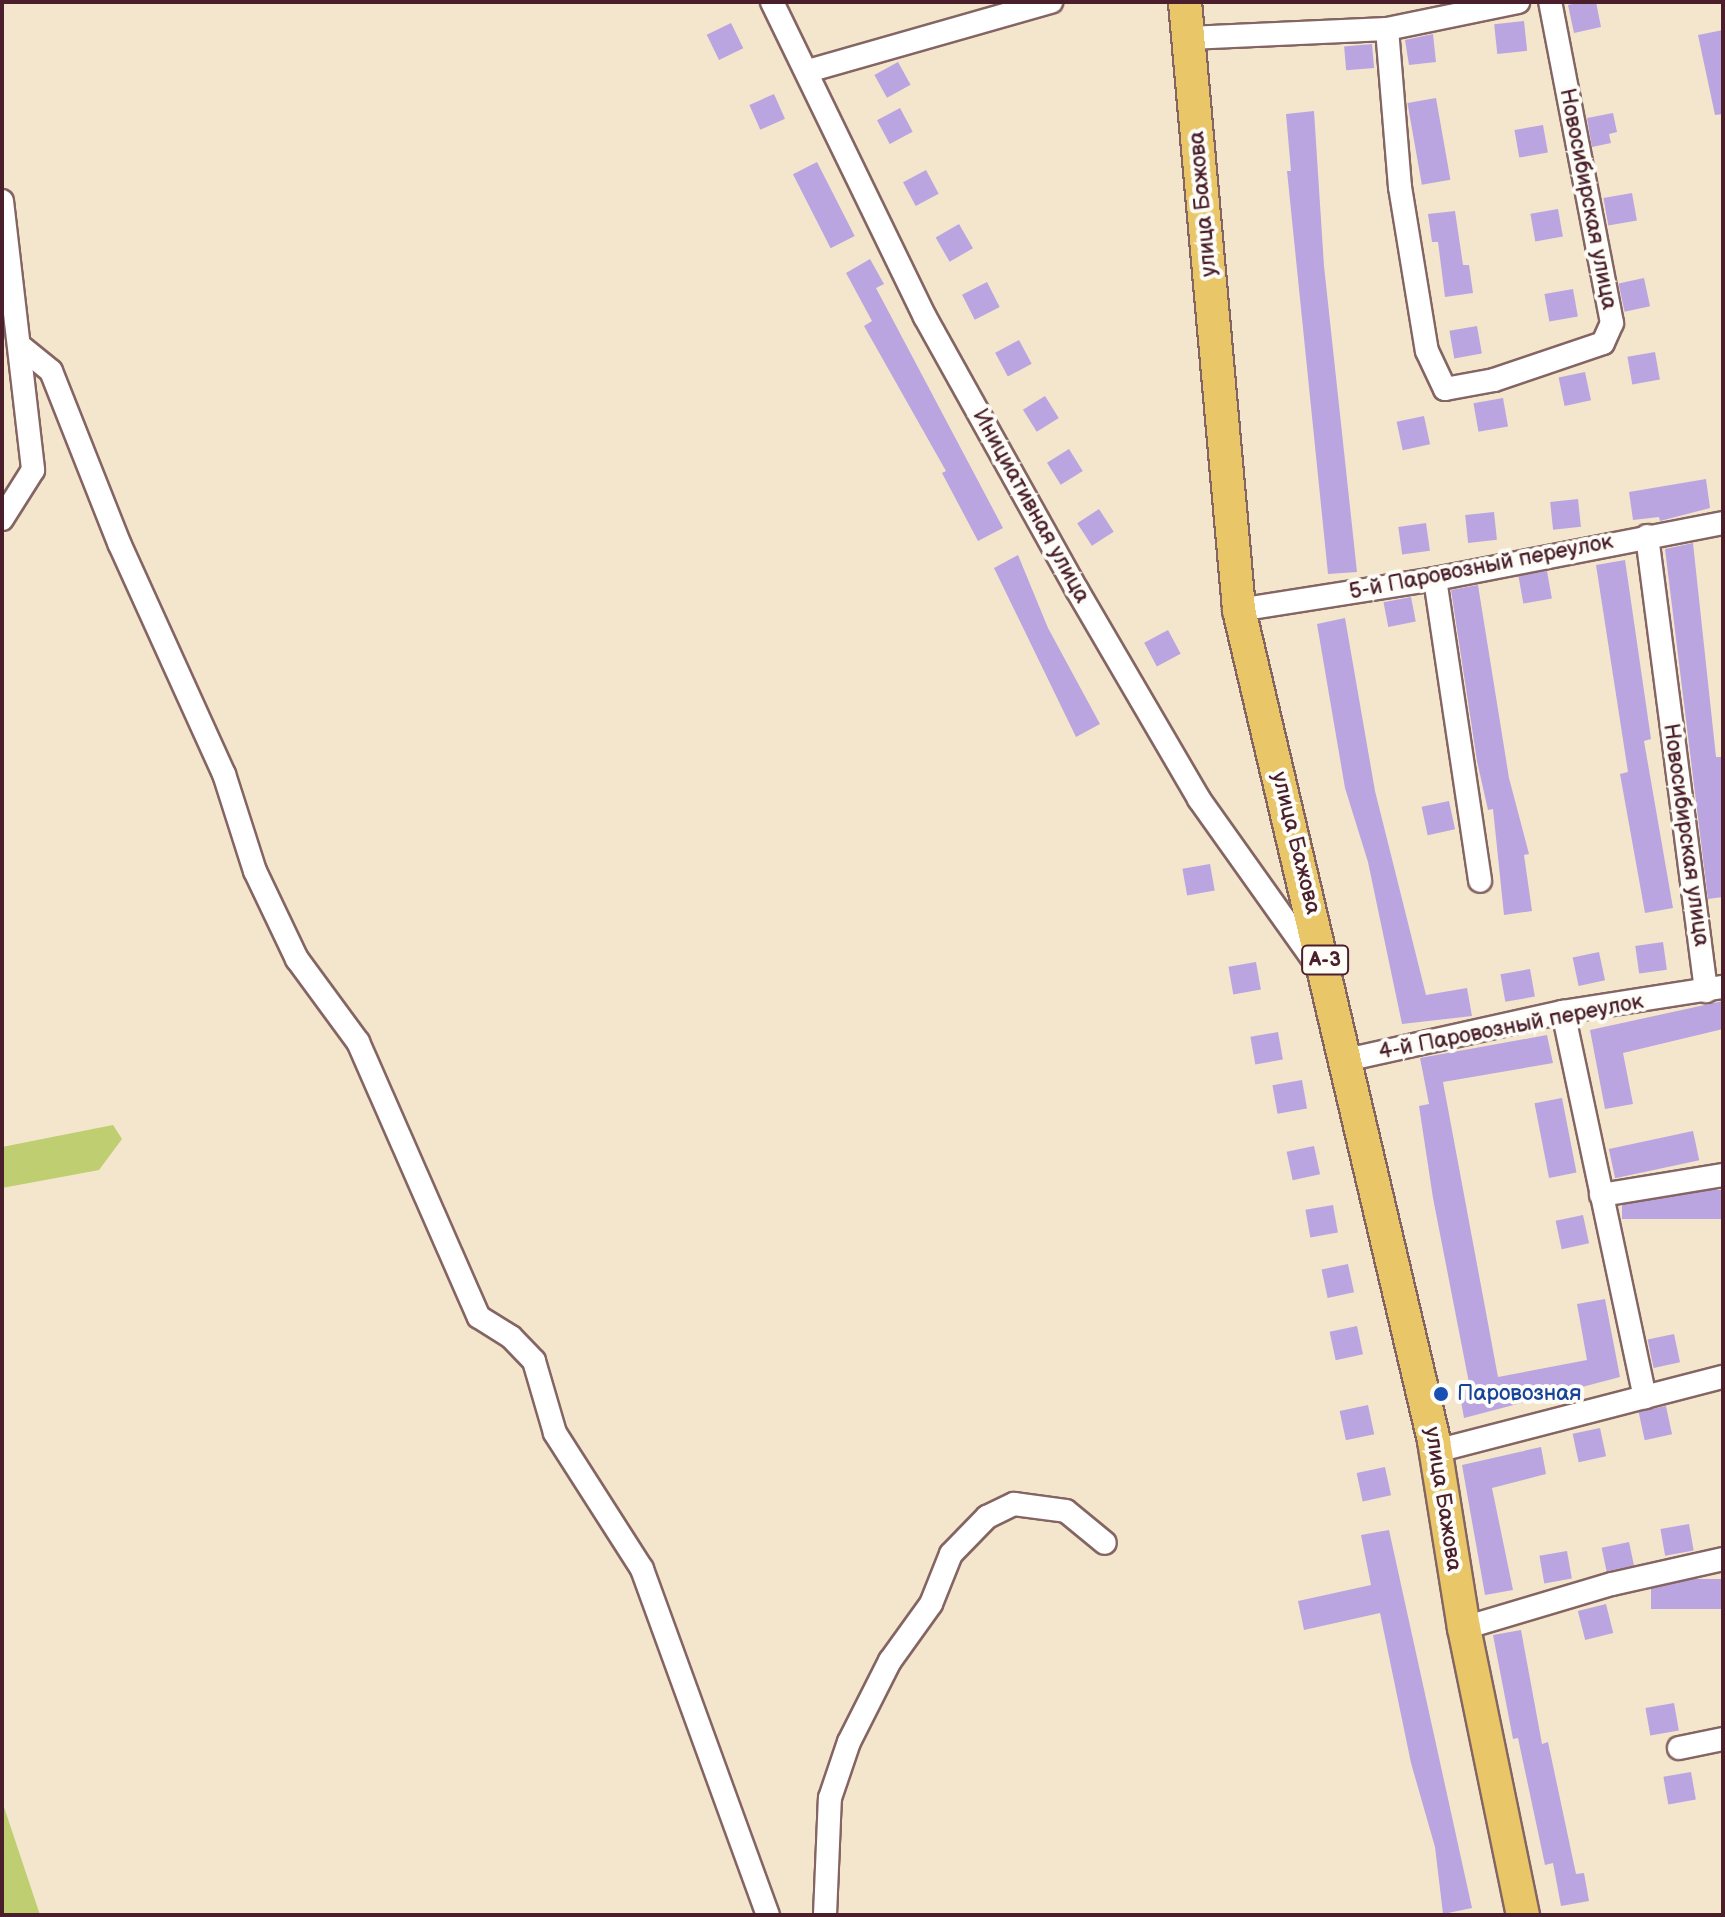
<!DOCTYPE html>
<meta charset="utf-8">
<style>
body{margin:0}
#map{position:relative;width:1725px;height:1917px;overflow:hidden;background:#f3e6cc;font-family:"Balsamiq Sans",sans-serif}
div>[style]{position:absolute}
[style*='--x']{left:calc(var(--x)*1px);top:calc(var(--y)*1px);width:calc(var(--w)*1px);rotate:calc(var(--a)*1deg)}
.green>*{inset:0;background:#bece71}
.building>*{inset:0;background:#baa5e1;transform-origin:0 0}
.roads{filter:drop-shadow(2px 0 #856563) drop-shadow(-2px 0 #856563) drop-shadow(0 2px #856563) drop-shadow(0 -2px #856563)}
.minor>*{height:22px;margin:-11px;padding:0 11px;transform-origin:11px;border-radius:11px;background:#fff}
.highway>*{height:32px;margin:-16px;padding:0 16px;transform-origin:16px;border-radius:16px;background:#e9c769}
.dots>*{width:22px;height:22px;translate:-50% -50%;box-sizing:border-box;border:4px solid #fdfcf7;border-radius:50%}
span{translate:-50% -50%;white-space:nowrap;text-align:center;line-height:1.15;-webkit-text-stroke:8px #fdfcf7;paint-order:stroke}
.shield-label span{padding:2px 6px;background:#fdfcf7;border:2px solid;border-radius:6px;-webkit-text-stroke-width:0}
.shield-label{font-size:20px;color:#4a1f2b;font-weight:700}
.street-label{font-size:22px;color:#4a1f2b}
.transit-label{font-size:22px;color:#164399}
.left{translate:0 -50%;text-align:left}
.frame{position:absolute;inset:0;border:4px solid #4a1f2b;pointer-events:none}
</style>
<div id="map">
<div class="green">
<i style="clip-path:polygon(113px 1125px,122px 1139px,99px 1170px,2px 1188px,2px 1147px)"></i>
<i style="clip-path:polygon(2px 1801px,40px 1915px,2px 1915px)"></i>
</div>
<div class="building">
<i style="clip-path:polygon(1581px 2px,1596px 2px,1601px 27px,1574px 33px,1568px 5px)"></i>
<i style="left:1524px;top:21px;width:30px;height:30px;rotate:84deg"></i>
<i style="left:731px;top:23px;width:28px;height:27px;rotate:64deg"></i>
<i style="clip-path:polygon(1723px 30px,1723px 114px,1715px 115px,1698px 35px)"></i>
<i style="clip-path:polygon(1433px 34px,1436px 62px,1409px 65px,1405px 40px)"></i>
<i style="left:1372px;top:44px;width:24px;height:28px;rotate:85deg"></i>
<i style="left:898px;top:62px;width:26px;height:27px;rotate:61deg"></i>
<i style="left:774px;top:94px;width:27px;height:27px;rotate:66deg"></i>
<i style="left:1436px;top:98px;width:83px;height:29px;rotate:80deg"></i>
<i style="left:900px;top:108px;width:27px;height:26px;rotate:62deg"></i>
<i style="clip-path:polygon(1314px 111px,1324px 266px,1357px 572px,1328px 574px,1287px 171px,1291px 171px,1286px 114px)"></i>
<i style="clip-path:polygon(1613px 113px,1617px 132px,1609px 134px,1611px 143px,1592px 147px,1587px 118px)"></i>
<i style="left:1543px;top:125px;width:28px;height:29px;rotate:80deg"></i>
<i style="left:817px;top:162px;width:83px;height:27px;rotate:63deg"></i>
<i style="left:926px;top:170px;width:27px;height:26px;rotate:62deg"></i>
<i style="left:1632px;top:193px;width:28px;height:29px;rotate:80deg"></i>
<i style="left:1558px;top:209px;width:28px;height:28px;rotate:80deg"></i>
<i style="clip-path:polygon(1455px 211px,1463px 265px,1469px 265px,1473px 293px,1445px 297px,1438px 242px,1432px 242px,1428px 214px)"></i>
<i style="left:959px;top:224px;width:28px;height:27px;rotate:60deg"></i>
<i style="clip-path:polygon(870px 259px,884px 284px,876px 288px,1003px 528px,978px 541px,942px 473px,946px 471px,864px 326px,872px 321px,846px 273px)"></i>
<i style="left:1644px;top:278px;width:29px;height:26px;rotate:78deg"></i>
<i style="left:987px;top:282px;width:28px;height:28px;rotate:63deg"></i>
<i style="left:1573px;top:289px;width:28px;height:29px;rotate:80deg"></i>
<i style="left:1477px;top:326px;width:28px;height:28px;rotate:80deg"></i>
<i style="left:1019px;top:340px;width:27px;height:27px;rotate:62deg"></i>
<i style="left:1655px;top:352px;width:28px;height:28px;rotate:80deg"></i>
<i style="left:1585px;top:372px;width:29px;height:27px;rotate:78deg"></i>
<i style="left:1045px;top:396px;width:26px;height:26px;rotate:58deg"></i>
<i style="left:1503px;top:398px;width:29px;height:30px;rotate:80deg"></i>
<i style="left:1424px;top:416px;width:29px;height:28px;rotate:78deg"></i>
<i style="left:1069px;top:449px;width:26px;height:26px;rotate:58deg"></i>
<i style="clip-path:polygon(1706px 479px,1710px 508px,1660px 521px,1659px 517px,1633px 520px,1629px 492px)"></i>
<i style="left:1578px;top:499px;width:28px;height:28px;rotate:84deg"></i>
<i style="left:1099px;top:509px;width:27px;height:26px;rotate:57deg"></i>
<i style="left:1494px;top:512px;width:28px;height:29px;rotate:84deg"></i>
<i style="left:1426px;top:523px;width:28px;height:28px;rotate:82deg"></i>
<i style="clip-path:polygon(1693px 543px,1716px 757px,1721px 757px,1723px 773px,1723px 897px,1708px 899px,1665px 549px)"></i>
<i style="clip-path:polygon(1018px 555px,1048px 628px,1100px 724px,1076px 737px,994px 568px)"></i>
<i style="clip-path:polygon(1625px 560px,1651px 739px,1644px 741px,1673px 908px,1645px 913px,1620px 774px,1628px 772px,1596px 565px)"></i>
<i style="left:1547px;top:571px;width:28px;height:29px;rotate:80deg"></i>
<i style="clip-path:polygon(1478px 585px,1509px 778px,1529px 854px,1524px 855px,1532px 911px,1504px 915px,1493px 809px,1488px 810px,1477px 761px,1451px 590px)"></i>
<i style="left:1411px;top:597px;width:25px;height:28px;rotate:79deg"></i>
<i style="clip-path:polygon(1345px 618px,1375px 791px,1426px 995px,1467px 988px,1472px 1016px,1402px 1024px,1368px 862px,1345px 788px,1317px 624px)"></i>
<i style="left:1168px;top:630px;width:27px;height:27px;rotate:62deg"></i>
<i style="left:1449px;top:801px;width:29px;height:28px;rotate:78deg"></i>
<i style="left:1210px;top:864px;width:27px;height:28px;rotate:80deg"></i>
<i style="left:1663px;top:942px;width:28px;height:28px;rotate:82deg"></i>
<i style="left:1599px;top:952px;width:29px;height:27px;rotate:78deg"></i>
<i style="left:1256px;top:962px;width:28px;height:28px;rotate:80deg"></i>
<i style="left:1530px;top:969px;width:28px;height:30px;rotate:80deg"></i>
<i style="clip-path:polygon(1723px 1001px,1723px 1029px,1623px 1053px,1633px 1104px,1605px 1109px,1590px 1030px)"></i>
<i style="left:1278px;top:1032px;width:28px;height:28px;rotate:80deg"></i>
<i style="clip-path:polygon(1547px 1035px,1553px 1063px,1443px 1082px,1498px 1377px,1587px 1360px,1577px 1304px,1605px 1299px,1620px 1377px,1464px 1418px,1459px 1390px,1470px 1388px,1433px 1198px,1419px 1106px,1429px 1104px,1420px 1058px)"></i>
<i style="left:1302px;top:1080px;width:29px;height:30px;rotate:80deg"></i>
<i style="left:1562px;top:1098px;width:76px;height:28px;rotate:79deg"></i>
<i style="left:1693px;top:1131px;width:30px;height:86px;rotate:78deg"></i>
<i style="left:1314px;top:1146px;width:29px;height:28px;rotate:78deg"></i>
<i style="left:1723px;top:1190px;width:29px;height:101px;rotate:90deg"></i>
<i style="left:1333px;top:1205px;width:28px;height:28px;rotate:80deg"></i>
<i style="left:1583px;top:1215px;width:29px;height:28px;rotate:78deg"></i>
<i style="left:1348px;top:1264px;width:29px;height:27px;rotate:78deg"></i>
<i style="left:1357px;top:1326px;width:29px;height:28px;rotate:78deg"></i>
<i style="left:1674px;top:1334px;width:29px;height:27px;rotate:78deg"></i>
<i style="left:1368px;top:1405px;width:30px;height:29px;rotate:78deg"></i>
<i style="left:1666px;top:1406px;width:29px;height:28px;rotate:78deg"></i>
<i style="left:1600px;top:1428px;width:29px;height:28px;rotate:78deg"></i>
<i style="clip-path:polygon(1541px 1447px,1546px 1474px,1492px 1488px,1513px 1590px,1485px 1595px,1462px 1465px)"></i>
<i style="left:1385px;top:1467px;width:29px;height:29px;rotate:78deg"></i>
<i style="left:1689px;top:1524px;width:27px;height:29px;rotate:80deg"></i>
<i style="clip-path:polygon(1389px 1530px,1472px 1908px,1443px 1914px,1435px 1847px,1411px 1763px,1380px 1613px,1304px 1630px,1298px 1601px,1371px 1585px,1361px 1535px)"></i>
<i style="left:1629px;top:1542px;width:24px;height:28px;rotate:78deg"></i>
<i style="left:1567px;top:1551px;width:28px;height:28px;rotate:80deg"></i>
<i style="left:1723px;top:1579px;width:30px;height:72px;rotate:90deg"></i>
<i style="left:1606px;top:1604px;width:30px;height:29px;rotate:76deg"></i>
<i style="clip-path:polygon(1521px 1630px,1542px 1744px,1548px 1742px,1576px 1874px,1584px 1873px,1589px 1901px,1561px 1906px,1553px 1863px,1545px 1865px,1518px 1738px,1513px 1739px,1493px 1635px)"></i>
<i style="left:1674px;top:1703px;width:28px;height:29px;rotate:80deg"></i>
<i style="left:1691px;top:1772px;width:28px;height:28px;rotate:80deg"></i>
</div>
<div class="roads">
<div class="minor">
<i style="--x:772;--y:2;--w:350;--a:64.1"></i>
<i style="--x:925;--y:317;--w:312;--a:60.9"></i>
<i style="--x:1077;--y:590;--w:242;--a:59.7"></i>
<i style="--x:1199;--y:799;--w:204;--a:54.6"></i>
<i style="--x:1387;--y:29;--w:159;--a:85.3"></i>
<i style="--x:1400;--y:187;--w:166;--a:80.7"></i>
<i style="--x:1427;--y:351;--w:42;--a:64.7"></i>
<i style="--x:1445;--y:389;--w:50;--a:-10.4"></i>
<i style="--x:1494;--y:380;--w:115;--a:-18.7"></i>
<i style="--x:1603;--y:343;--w:22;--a:-66"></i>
<i style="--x:1612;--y:323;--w:327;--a:-100.9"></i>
<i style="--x:1189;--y:38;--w:198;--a:-2.6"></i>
<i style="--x:1387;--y:29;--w:134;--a:-11.6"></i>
<i style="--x:808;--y:71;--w:253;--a:-15.9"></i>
<i style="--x:2;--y:201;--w:271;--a:83.4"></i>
<i style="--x:33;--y:470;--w:58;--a:122.3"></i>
<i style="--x:19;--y:345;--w:41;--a:39.1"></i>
<i style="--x:51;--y:371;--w:187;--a:68.4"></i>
<i style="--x:120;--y:545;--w:252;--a:65.6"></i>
<i style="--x:224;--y:774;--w:102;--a:72.3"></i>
<i style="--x:255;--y:871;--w:98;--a:64.5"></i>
<i style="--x:297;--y:959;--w:103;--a:53.7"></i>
<i style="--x:358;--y:1042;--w:300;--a:66.3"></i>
<i style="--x:479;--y:1317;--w:38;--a:32"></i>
<i style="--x:511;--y:1337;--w:33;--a:46"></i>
<i style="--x:534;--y:1361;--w:75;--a:73.7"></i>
<i style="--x:555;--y:1433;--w:161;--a:57.4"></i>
<i style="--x:642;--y:1569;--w:368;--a:70"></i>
<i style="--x:1647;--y:536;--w:459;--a:82.6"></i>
<i style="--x:1435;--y:579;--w:305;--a:81.5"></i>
<i style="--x:1239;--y:610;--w:198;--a:-9"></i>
<i style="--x:1435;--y:579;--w:293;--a:-11"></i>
<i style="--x:1563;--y:1012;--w:394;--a:78"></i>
<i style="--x:1346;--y:1060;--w:222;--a:-12.5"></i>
<i style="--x:1563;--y:1012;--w:162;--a:-8.9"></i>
<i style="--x:1601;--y:1195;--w:124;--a:-9.3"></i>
<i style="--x:1436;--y:1451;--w:296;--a:-14.5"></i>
<i style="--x:1464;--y:1628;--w:154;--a:-16.6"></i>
<i style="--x:1612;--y:1584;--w:114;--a:-12.7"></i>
<i style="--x:1679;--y:1748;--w:45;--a:-11.6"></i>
<i style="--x:825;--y:1915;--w:117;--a:-87.6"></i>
<i style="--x:830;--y:1798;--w:59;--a:-71.3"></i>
<i style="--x:849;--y:1742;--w:91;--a:-63.2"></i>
<i style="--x:890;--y:1661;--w:70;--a:-54.3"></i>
<i style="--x:931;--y:1604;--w:54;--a:-68.2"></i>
<i style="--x:951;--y:1554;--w:52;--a:-45.8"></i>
<i style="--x:987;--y:1517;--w:30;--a:-26"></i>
<i style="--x:1014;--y:1504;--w:52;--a:7.7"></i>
<i style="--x:1066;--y:1511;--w:50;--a:39.4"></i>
</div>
<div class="highway">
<i style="--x:1185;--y:2;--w:610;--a:84.92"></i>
<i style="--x:1239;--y:610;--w:854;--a:76.79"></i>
<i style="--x:1434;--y:1441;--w:189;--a:80.9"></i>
<i style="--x:1464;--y:1628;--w:293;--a:78.4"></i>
</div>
</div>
<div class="dots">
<i style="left:1441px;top:1394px;background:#1a4fb4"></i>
</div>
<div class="shield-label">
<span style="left:1325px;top:960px">A-3</span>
</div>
<div class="street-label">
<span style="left:1588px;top:199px;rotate:79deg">Новосибирская улица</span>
<span style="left:1203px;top:204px;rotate:-95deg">улица Бажова</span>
<span style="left:1031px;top:506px;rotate:61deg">Инициативная улица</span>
<span style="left:1481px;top:567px;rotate:-11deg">5-й Паровозный переулок</span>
<span style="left:1686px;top:835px;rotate:82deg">Новосибирская улица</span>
<span style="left:1296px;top:843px;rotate:76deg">улица Бажова</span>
<span style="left:1511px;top:1027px;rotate:-11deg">4-й Паровозный переулок</span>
<span style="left:1443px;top:1499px;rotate:81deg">улица Бажова</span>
</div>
<div class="transit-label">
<span class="left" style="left:1457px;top:1394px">Паровозная</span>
</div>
<div class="frame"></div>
</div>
